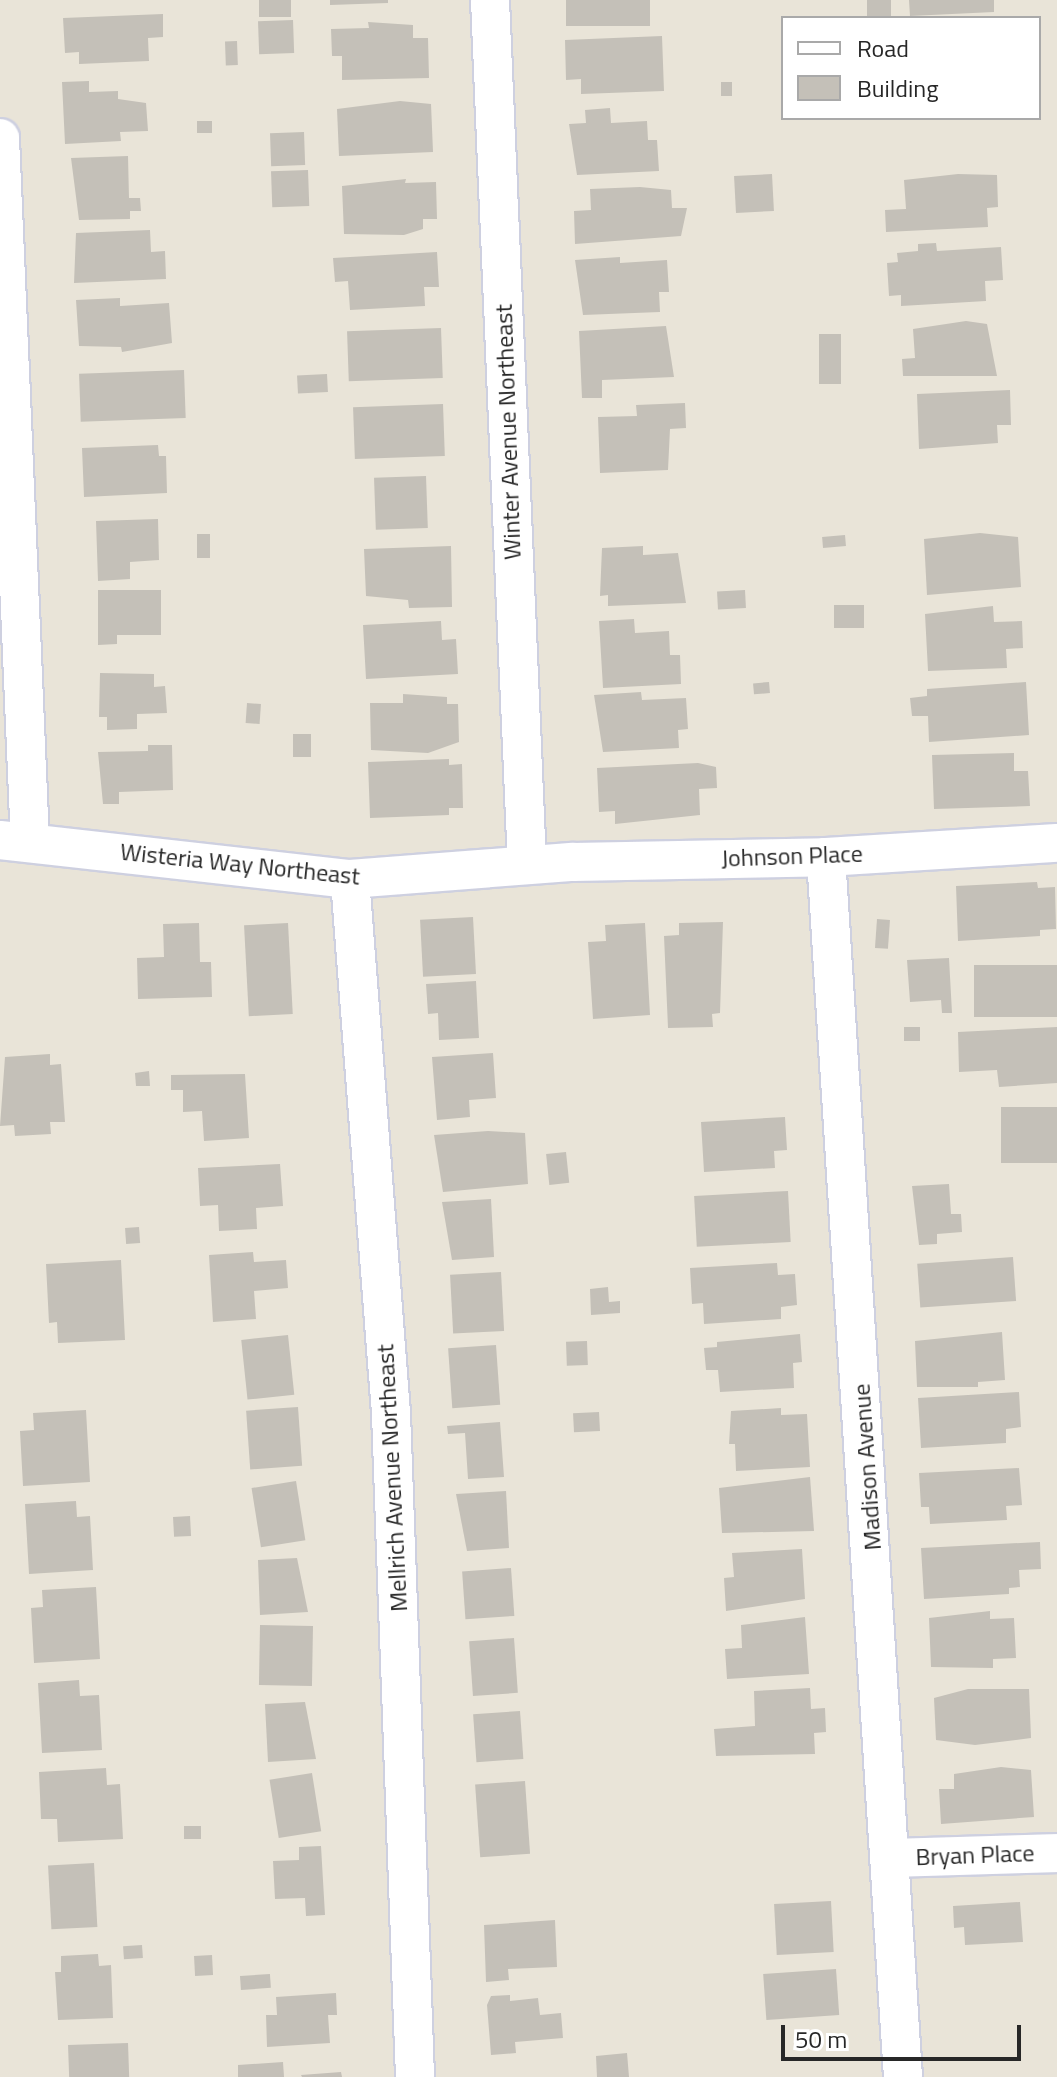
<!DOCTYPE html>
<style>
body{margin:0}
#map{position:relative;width:1057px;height:2077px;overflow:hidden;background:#e9e4d8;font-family:"Titillium Web",sans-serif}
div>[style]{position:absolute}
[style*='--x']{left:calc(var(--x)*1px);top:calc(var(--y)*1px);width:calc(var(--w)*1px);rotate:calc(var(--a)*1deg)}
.building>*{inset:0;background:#c4c0b8;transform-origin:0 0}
.roads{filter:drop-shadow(2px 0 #ced0e0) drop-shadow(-2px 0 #ced0e0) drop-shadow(0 2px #ced0e0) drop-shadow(0 -2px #ced0e0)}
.minor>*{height:38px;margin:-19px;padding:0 19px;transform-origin:19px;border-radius:19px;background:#fff}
span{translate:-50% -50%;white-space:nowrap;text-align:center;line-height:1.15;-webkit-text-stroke:6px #fff;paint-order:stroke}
.street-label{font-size:24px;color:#272727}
.legend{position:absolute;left:781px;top:16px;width:260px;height:104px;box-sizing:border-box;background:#fff;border:2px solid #a9a9a9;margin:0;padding:10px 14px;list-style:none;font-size:24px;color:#272727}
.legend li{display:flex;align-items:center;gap:16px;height:40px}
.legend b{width:40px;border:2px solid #a9a9a9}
.scale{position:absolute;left:781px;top:2025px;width:240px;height:36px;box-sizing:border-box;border:4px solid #272727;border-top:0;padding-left:10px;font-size:24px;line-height:28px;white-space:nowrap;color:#272727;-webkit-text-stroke:6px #fff;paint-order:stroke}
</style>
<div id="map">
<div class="building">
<i style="left:259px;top:0;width:32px;height:17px"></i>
<i style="clip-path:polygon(330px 0,388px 0,388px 3px,330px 5px)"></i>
<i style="left:566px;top:0;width:84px;height:26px"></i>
<i style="left:867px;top:0;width:24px;height:18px"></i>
<i style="clip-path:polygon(909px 0,994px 0,994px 12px,910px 16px)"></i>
<i style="clip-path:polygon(163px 14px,163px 37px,148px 38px,149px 61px,79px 64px,79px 52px,65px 53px,63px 18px)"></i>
<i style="left:293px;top:20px;width:33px;height:35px;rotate:88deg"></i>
<i style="clip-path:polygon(368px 22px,413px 25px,413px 38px,428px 38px,429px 78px,342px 80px,342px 56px,332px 56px,331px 29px,369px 28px)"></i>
<i style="clip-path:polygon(662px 36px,664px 91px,581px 94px,581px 79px,566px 80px,565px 40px)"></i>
<i style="left:237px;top:41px;width:24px;height:12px;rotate:88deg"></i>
<i style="clip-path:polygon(89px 81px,89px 92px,118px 91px,118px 99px,146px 103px,148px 131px,120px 132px,121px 141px,65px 144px,62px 82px)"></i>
<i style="left:721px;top:82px;width:11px;height:14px"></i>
<i style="clip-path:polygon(400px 101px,431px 104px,433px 152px,339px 156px,337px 109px)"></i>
<i style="clip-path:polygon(585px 110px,610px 108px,611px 123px,647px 121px,648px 140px,657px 140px,659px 171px,577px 175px,569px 124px,586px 123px)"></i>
<i style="left:212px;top:121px;width:12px;height:15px;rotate:90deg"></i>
<i style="left:304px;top:132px;width:33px;height:34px;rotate:88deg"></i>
<i style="clip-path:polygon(128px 156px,129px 198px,140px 198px,141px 211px,130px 211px,130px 219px,79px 220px,71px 158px)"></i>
<i style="left:308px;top:170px;width:36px;height:37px;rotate:88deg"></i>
<i style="left:772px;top:174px;width:37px;height:38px;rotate:87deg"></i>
<i style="clip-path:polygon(958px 174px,997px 175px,998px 207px,987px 208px,988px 227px,886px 232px,885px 210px,906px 209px,904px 180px)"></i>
<i style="clip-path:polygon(406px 179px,405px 183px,436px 182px,437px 219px,423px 219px,423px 229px,404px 235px,344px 234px,342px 186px)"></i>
<i style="clip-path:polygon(640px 187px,671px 190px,672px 208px,687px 208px,681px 236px,575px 244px,574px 211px,591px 210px,590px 189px)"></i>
<i style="clip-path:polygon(150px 230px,151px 252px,165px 251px,166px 279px,74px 283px,76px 233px)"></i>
<i style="clip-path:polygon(936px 243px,937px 251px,1001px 247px,1003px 280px,985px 281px,986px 301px,901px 306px,901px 295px,889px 296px,887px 263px,898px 262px,897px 253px,918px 251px,918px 244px)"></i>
<i style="clip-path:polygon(437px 252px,439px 287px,424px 287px,425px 306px,350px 310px,348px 281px,335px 282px,333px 258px)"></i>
<i style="clip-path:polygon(620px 257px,620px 263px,667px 260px,669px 292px,659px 292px,660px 312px,583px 315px,575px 260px)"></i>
<i style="clip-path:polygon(120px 298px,120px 306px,169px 303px,172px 343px,122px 352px,121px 347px,79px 346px,76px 300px)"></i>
<i style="clip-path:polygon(966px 321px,987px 324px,997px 376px,903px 376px,902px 359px,915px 358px,913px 329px)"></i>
<i style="clip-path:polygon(666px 326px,674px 377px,602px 380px,602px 398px,582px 398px,579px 331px)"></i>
<i style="left:441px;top:328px;width:50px;height:94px;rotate:88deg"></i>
<i style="left:819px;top:334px;width:22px;height:50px"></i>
<i style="left:184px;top:370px;width:48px;height:105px;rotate:88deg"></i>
<i style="left:327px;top:374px;width:18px;height:30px;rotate:87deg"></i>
<i style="clip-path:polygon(1010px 390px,1011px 425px,997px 425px,998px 443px,919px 449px,917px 394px)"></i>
<i style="clip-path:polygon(685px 403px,686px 428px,670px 429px,668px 470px,600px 473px,598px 417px,637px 416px,636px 405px)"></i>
<i style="left:443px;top:404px;width:52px;height:90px;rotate:88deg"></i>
<i style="clip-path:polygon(158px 445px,159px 456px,166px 456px,167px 493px,84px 497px,82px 448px)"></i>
<i style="left:426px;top:476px;width:52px;height:52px;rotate:88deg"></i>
<i style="clip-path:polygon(158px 519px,159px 560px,130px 562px,130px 579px,98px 581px,96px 521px)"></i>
<i style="clip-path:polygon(980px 533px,1018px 537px,1021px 587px,927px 595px,924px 539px)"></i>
<i style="left:197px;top:534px;width:13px;height:24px"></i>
<i style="left:845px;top:535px;width:11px;height:23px;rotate:85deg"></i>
<i style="clip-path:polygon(451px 546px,452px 607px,409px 608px,408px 600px,366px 596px,364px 549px)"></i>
<i style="clip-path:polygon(643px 546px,643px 555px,678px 553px,686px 603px,608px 606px,608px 595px,600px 596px,602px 548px)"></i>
<i style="clip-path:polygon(98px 590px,161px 590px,161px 635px,117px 635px,117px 644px,98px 645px)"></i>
<i style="left:745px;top:590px;width:18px;height:28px;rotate:87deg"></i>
<i style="left:864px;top:605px;width:23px;height:30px;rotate:90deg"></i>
<i style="clip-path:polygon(993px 606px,994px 622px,1022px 621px,1023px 648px,1006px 649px,1007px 668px,928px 671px,925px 614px)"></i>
<i style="clip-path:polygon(634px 619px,635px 633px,669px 631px,670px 655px,680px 655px,681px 684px,603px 688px,599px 621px)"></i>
<i style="clip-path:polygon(441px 621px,442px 640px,456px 639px,458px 674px,366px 679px,363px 625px)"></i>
<i style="clip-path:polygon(100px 673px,154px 674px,154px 687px,165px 686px,167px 713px,137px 714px,137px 729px,107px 730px,107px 717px,99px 717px)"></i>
<i style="left:769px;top:682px;width:11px;height:16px;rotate:85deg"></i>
<i style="clip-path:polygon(1026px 682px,1029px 735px,929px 742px,928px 716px,912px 716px,910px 698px,927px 696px,927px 689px)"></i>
<i style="clip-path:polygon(641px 692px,642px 700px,686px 698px,688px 729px,678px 730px,679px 748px,603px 752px,594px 695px)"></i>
<i style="clip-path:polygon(403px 694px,447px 697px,447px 704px,458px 704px,459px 742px,428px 753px,371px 750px,370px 703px,403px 703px)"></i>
<i style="left:247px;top:703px;width:14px;height:20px;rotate:4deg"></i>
<i style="left:293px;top:734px;width:18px;height:23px"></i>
<i style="clip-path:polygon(148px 745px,172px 745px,173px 790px,119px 792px,119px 804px,103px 804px,98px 752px,148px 751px)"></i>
<i style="clip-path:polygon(1014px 753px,1014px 771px,1028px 771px,1030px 806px,934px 809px,932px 755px)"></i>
<i style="clip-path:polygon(449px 759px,449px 765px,462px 764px,463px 808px,449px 808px,449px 815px,370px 818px,368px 762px)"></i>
<i style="clip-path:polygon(698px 763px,716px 767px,717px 788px,699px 789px,700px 815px,615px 824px,615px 811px,599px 812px,597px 768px)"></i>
<i style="clip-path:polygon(1037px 882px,1038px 888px,1055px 887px,1056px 929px,1040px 930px,1040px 936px,958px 941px,956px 886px)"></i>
<i style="left:473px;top:917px;width:57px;height:53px;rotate:87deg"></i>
<i style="left:877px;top:919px;width:13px;height:29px;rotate:4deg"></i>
<i style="clip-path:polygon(723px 922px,720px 1013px,712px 1014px,713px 1027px,668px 1028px,664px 936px,679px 935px,679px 923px)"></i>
<i style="clip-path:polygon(199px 923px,200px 962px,211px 962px,212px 997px,138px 999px,137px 958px,164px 957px,163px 924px)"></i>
<i style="left:288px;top:923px;width:91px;height:44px;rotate:87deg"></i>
<i style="clip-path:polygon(645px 923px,650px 1015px,593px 1019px,588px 942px,606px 941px,605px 925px)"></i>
<i style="clip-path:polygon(949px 958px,952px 1013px,942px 1013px,941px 1000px,910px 1002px,907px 960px)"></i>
<i style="left:1057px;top:965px;width:52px;height:83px;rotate:90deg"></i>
<i style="clip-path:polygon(476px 981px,479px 1038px,439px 1040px,438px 1013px,428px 1014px,426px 984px)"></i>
<i style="left:920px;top:1027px;width:14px;height:16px;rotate:90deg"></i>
<i style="clip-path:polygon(1057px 1027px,1057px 1083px,999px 1087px,997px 1070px,959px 1072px,958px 1032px)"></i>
<i style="clip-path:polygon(493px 1053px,496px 1098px,469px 1100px,470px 1117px,437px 1120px,432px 1057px)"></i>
<i style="clip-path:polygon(50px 1054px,50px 1065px,61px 1064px,65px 1122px,50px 1122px,51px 1134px,15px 1136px,14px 1125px,0 1126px,5px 1057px)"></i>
<i style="clip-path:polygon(149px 1071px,150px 1086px,136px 1086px,135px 1073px)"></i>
<i style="clip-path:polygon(245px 1074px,249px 1138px,204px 1141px,202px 1111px,183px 1112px,183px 1090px,171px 1090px,171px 1075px)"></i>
<i style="left:1057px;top:1107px;width:56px;height:56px;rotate:90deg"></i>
<i style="clip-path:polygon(785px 1117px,787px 1150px,774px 1151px,775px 1168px,704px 1172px,701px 1122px)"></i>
<i style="clip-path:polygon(488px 1131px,525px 1133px,528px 1184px,443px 1192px,434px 1135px)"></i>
<i style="left:566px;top:1152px;width:31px;height:20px;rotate:84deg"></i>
<i style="clip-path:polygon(280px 1164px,283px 1206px,256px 1208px,257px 1229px,219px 1231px,218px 1205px,200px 1206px,198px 1168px)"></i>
<i style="clip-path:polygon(949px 1184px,951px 1214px,961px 1214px,962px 1232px,937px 1234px,937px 1244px,919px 1245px,912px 1186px)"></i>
<i style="left:788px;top:1191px;width:51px;height:94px;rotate:87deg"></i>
<i style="clip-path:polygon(491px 1199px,494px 1257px,452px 1260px,442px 1202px)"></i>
<i style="left:139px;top:1227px;width:16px;height:14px;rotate:86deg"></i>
<i style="clip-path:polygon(253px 1252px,254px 1262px,286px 1260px,288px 1288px,254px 1291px,256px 1319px,213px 1322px,209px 1255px)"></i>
<i style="left:1013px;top:1257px;width:44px;height:96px;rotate:86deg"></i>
<i style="clip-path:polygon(121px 1260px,125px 1340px,58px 1343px,57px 1322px,49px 1323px,46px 1264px)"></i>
<i style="clip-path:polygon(777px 1263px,778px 1275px,795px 1274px,797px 1305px,781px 1307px,781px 1319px,704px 1324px,703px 1303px,692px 1304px,690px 1268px)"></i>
<i style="left:501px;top:1272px;width:59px;height:51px;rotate:87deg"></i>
<i style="clip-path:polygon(608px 1287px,609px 1302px,620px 1301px,620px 1313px,591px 1315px,590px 1289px)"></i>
<i style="clip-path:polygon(1002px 1332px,1005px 1380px,978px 1382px,978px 1387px,917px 1387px,915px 1341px)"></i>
<i style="clip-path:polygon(800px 1334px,802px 1362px,793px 1363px,794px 1388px,720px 1392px,718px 1370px,706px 1370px,704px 1348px,717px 1347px,717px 1342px)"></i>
<i style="left:288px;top:1335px;width:60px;height:47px;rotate:84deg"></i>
<i style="left:587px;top:1341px;width:24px;height:21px;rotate:88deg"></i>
<i style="left:496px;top:1345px;width:60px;height:48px;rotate:86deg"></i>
<i style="clip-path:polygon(1019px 1392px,1021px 1427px,1006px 1429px,1006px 1443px,921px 1448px,918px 1398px)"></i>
<i style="left:298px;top:1407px;width:59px;height:52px;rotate:86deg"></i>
<i style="clip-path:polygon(781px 1408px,781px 1415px,807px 1414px,810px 1467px,736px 1471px,735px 1444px,729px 1444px,731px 1411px)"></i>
<i style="clip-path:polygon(86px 1410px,90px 1482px,23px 1486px,20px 1431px,34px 1430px,33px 1413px)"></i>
<i style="left:599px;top:1412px;width:19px;height:26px;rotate:87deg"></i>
<i style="clip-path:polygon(500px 1422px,504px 1477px,468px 1479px,465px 1433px,448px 1434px,447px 1426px)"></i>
<i style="clip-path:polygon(1019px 1468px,1022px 1505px,1006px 1506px,1007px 1520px,930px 1524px,929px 1507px,921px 1507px,919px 1473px)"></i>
<i style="clip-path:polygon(810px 1477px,814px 1531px,722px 1533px,719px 1488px)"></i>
<i style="left:296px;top:1481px;width:60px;height:45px;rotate:81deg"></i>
<i style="clip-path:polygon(506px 1491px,509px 1548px,467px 1551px,456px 1494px)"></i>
<i style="clip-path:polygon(76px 1501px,77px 1517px,90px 1516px,93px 1570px,29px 1574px,25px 1504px)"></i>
<i style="left:190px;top:1516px;width:20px;height:17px;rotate:87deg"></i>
<i style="clip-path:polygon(1040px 1542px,1041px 1569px,1019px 1570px,1020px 1587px,1009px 1588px,1009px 1594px,924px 1599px,921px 1548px)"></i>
<i style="clip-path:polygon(802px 1549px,805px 1599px,726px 1611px,724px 1578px,734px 1577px,732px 1553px)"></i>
<i style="clip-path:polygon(297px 1558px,308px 1612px,260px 1615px,258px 1560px)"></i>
<i style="left:511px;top:1568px;width:48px;height:49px;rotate:86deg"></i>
<i style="clip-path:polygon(96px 1587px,100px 1659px,34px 1663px,31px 1608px,43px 1607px,42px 1590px)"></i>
<i style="clip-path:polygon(990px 1611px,990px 1619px,1014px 1618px,1016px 1658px,993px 1659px,993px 1668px,931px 1667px,929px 1618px)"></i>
<i style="clip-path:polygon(805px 1617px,809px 1674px,727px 1679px,725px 1649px,742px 1648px,741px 1625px)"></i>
<i style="left:313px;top:1626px;width:60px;height:53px;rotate:91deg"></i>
<i style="left:514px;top:1638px;width:55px;height:45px;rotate:86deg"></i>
<i style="clip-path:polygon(79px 1680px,80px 1696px,99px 1695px,102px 1750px,42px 1753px,38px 1683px)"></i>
<i style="clip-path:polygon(810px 1688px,811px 1709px,825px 1708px,826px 1732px,814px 1733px,815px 1754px,716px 1756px,714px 1729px,755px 1726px,754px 1691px)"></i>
<i style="clip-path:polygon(968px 1689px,1029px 1689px,1031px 1738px,975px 1745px,936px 1740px,934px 1698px)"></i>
<i style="clip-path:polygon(305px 1702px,316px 1759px,268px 1762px,265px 1704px)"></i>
<i style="left:520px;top:1711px;width:48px;height:47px;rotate:86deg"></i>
<i style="clip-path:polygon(1001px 1767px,1031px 1770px,1034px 1817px,941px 1824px,939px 1789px,954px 1789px,954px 1774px)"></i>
<i style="clip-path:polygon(106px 1768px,107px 1785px,120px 1784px,123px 1839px,58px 1842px,57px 1819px,41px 1819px,39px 1772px)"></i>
<i style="left:312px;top:1773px;width:59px;height:43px;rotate:81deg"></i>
<i style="left:525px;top:1781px;width:73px;height:50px;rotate:86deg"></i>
<i style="left:201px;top:1826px;width:13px;height:17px;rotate:90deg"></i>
<i style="clip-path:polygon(321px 1846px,325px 1915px,306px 1916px,305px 1898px,275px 1899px,273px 1861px,299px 1860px,299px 1847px)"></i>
<i style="left:94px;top:1863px;width:64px;height:46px;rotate:87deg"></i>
<i style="left:831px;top:1901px;width:51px;height:57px;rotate:87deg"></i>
<i style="clip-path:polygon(1020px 1902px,1023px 1942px,965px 1945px,964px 1927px,954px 1928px,953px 1906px)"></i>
<i style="clip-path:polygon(555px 1920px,557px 1967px,508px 1969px,509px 1980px,486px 1982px,484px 1925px)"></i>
<i style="left:142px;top:1945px;width:13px;height:19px;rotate:86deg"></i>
<i style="clip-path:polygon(98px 1954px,99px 1966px,111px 1965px,113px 2018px,58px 2020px,55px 1972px,61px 1972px,61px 1956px)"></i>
<i style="left:212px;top:1955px;width:20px;height:18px;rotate:87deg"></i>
<i style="left:836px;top:1969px;width:46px;height:73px;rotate:86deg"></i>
<i style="left:240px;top:1976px;width:30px;height:14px;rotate:-4deg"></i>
<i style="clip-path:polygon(336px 1993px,337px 2015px,328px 2015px,330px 2043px,267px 2047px,266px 2015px,277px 2015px,276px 1997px)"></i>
<i style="clip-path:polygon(510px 1995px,510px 2001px,538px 1998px,540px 2015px,561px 2013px,563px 2038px,515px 2042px,516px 2053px,491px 2055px,487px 2005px,491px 1996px)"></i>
<i style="left:128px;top:2043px;width:34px;height:60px;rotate:88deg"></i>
<i style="clip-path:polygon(627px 2053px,629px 2077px,597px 2077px,596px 2056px)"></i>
<i style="clip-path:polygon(283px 2062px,284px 2077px,238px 2077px,238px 2065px)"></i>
<i style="clip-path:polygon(341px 2072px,342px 2077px,302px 2077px,301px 2075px)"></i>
</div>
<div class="roads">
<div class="minor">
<i style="--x:490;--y:0;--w:866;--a:87.55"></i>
<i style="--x:0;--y:138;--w:705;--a:87.56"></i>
<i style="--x:0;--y:840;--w:352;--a:6.4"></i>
<i style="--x:350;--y:879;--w:224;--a:-4.4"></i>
<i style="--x:573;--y:862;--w:253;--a:-1.1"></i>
<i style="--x:826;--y:857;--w:231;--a:-3.5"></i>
<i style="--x:826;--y:857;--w:1222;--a:86.39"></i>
<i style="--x:350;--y:879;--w:536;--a:85.61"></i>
<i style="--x:391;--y:1413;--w:664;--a:87.93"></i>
<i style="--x:893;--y:1858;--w:164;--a:-1.7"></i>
</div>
</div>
<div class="street-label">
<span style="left:508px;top:432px;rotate:-92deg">Winter Avenue Northeast</span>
<span style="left:792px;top:856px;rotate:-2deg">Johnson Place</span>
<span style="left:240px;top:864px;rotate:6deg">Wisteria Way Northeast</span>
<span style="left:867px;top:1467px;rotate:-94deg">Madison Avenue</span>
<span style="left:392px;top:1478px;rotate:-93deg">Mellrich Avenue Northeast</span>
<span style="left:975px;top:1855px;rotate:-2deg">Bryan Place</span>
</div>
<ul class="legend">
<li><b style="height:10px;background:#fff"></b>Road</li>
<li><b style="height:22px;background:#c4c0b8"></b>Building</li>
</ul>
<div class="scale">50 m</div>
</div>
